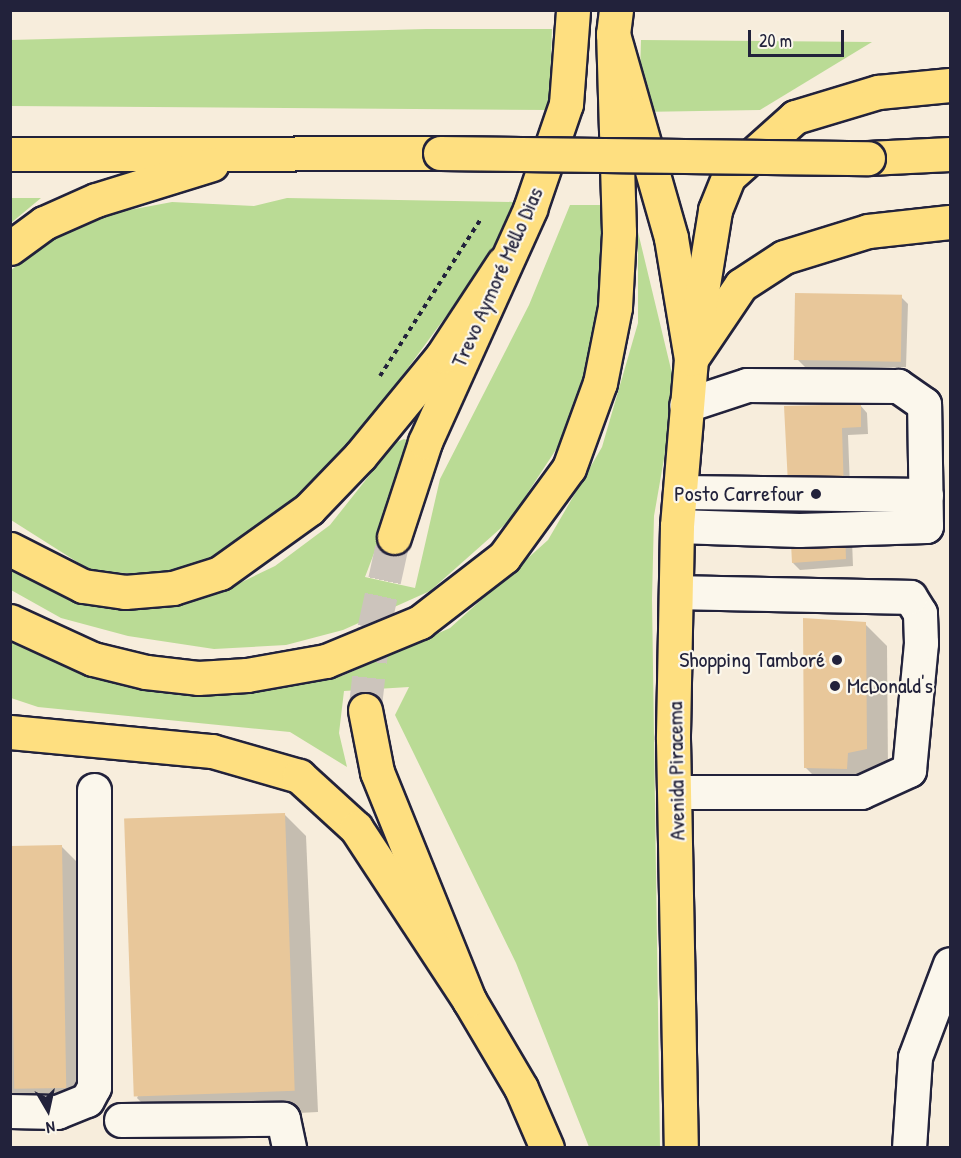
<!DOCTYPE html>
<meta charset="utf-8">
<style>
body{margin:0}
#map{position:relative;width:961px;height:1158px;overflow:hidden;background:#f7eddc;font-family:"Patrick Hand",sans-serif}
div>[style]{position:absolute}
[style*='--x']{left:calc(var(--x)*1px);top:calc(var(--y)*1px);width:calc(var(--w)*1px);rotate:calc(var(--a)*1deg)}
.green>*{inset:0;background:#badb95}
.shadow>*{inset:0;background:#0003}
.building>*{inset:0;background:#e8c79a;transform-origin:0 0}
.major-tunnel>*{height:33px;margin-top:-16.5px;transform-origin:0;background:repeating-linear-gradient(90deg,#ccc4bc 0 33px,transparent 0 49px)}
.path>*{height:4px;margin-top:-2px;transform-origin:0;background:repeating-linear-gradient(90deg,#22223b 0 4.5px,transparent 0 9px)}
.roads{filter:drop-shadow(2px 0 #22223b) drop-shadow(-2px 0 #22223b) drop-shadow(0 2px #22223b) drop-shadow(0 -2px #22223b)}
.minor>*{height:33px;margin:-16.5px;padding:0 16.5px;transform-origin:16.5px;border-radius:16.5px;background:#fbf7ec}
.major>*{height:33px;margin:-16.5px;padding:0 16.5px;transform-origin:16.5px;border-radius:16.5px;background:#fedf80}
.highway>*{height:33px;margin:-16.5px;padding:0 16.5px;transform-origin:16.5px;border-radius:16.5px;background:#fedf80}
.bridges{filter:drop-shadow(2px 0 #22223b) drop-shadow(-2px 0 #22223b) drop-shadow(0 2px #22223b) drop-shadow(0 -2px #22223b)}
.highway-bridge>*{height:33px;margin:-16.5px;padding:0 16.5px;transform-origin:16.5px;border-radius:16.5px;background:#fedf80}
.dots>*{width:16px;height:16px;translate:-50% -50%;box-sizing:border-box;border:3px solid #fbf7ec;border-radius:50%}
span{translate:-50% -50%;white-space:nowrap;text-align:center;line-height:1.15;-webkit-text-stroke:4.5px #fbf7ec;paint-order:stroke}
.street-label{font-size:22px;color:#22223b}
.poi-label{font-size:22px;color:#22223b}
.right{translate:-100% -50%;text-align:right}
.left{translate:0 -50%;text-align:left}
.frame{position:absolute;inset:0;border:12px solid #22223b;pointer-events:none}
.north{position:absolute;left:18px;top:1080px;width:60px;height:60px;-webkit-text-stroke:4px #fbf7ec;paint-order:stroke;rotate:171deg;font-size:16px;font-weight:700;line-height:24px;text-align:center;color:#22223b}
.north::after{content:'';display:block;margin:auto;width:21px;height:27px;background:#22223b;clip-path:polygon(50% 0,100% 100%,50% 72%,0 100%)}
.scale{position:absolute;left:748px;top:30px;width:96px;height:27px;box-sizing:border-box;border:3px solid #22223b;border-top:0;padding-left:8px;font-size:18px;line-height:21px;white-space:nowrap;color:#22223b;-webkit-text-stroke:4px #fbf7ec;paint-order:stroke}
</style>
<div id="map">
<div class="green">
<i style="clip-path:polygon(426px 29px,552px 29px,549px 110px,11px 106px,10px 40px)"></i>
<i style="clip-path:polygon(641px 40px,872px 42px,760px 110px,639px 112px)"></i>
<i style="clip-path:polygon(11px 198px,41px 198px,11px 223px)"></i>
<i style="clip-path:polygon(287px 198px,516px 202px,485px 263px,339px 462px,286px 515px,225px 553px,161px 574px,93px 572px,11px 520px,11px 270px,69px 228px,108px 214px,172px 202px,254px 206px)"></i>
<i style="clip-path:polygon(570px 205px,602px 205px,599px 311px,578px 399px,557px 448px,510px 520px,430px 591px,343px 630px,286px 645px,214px 649px,128px 636px,61px 618px,11px 590px,10px 563px,69px 595px,122px 608px,166px 607px,221px 592px,275px 566px,330px 525px,395px 443px,404px 439px,412px 442px,413px 451px,365px 577px,415px 588px,440px 479px,529px 305px)"></i>
<i style="clip-path:polygon(638px 232px,676px 390px,654px 516px,652px 599px,660px 1147px,589px 1147px,516px 963px,395px 715px,409px 687px,344px 691px,339px 733px,347px 767px,290px 732px,38px 707px,11px 698px,10px 635px,209px 690px,342px 676px,450px 628px,548px 540px,602px 447px,638px 323px)"></i>
</div>
<div class="shadow">
<i style="clip-path:polygon(901px 297px,908px 304px,906px 367px,805px 367px,797px 359px)"></i>
<i style="clip-path:polygon(860px 405px,867px 413px,868px 434px,848px 435px,853px 566px,800px 570px,793px 563px,785px 407px)"></i>
<i style="clip-path:polygon(865px 624px,887px 646px,888px 771px,828px 790px,806px 768px)"></i>
<i style="clip-path:polygon(284px 814px,306px 836px,318px 1112px,159px 1120px,137px 1098px)"></i>
<i style="clip-path:polygon(61px 846px,83px 868px,87px 1109px,10px 1111px,10px 847px)"></i>
</div>
<div class="building">
<i style="left:795px;top:293px;width:107px;height:67px;rotate:1deg"></i>
<i style="clip-path:polygon(861px 404px,861px 427px,842px 428px,846px 559px,792px 563px,784px 406px)"></i>
<i style="clip-path:polygon(803px 618px,866px 622px,867px 749px,848px 753px,847px 769px,804px 768px)"></i>
<i style="left:285px;top:813px;width:278px;height:161px;rotate:88deg"></i>
<i style="left:62px;top:845px;width:243px;height:52px;rotate:89deg"></i>
</div>
<div class="major-tunnel">
<i style="--x:365;--y:710;--w:82;--a:-83.7"></i>
<i style="--x:374;--y:628;--w:93;--a:-77.6"></i>
</div>
<div class="path">
<i style="--x:380;--y:376;--w:185;--a:-57.3"></i>
</div>
<div class="roads">
<div class="minor">
<i style="--x:680;--y:492;--w:246;--a:0.7"></i>
<i style="--x:677;--y:526;--w:122;--a:1.9"></i>
<i style="--x:799;--y:530;--w:127;--a:-1.8"></i>
<i style="--x:926;--y:526;--w:122;--a:-90.9"></i>
<i style="--x:924;--y:404;--w:32;--a:-145"></i>
<i style="--x:898;--y:386;--w:151;--a:-179.6"></i>
<i style="--x:747;--y:385;--w:64;--a:161.8"></i>
<i style="--x:675;--y:792;--w:186;--a:0"></i>
<i style="--x:861;--y:792;--w:53;--a:-24.6"></i>
<i style="--x:909;--y:770;--w:128;--a:-84.6"></i>
<i style="--x:921;--y:643;--w:30;--a:-92"></i>
<i style="--x:920;--y:613;--w:19;--a:-122"></i>
<i style="--x:910;--y:597;--w:234;--a:-178.8"></i>
<i style="--x:10;--y:1111;--w:47;--a:1.2"></i>
<i style="--x:57;--y:1112;--w:32;--a:-22"></i>
<i style="--x:87;--y:1100;--w:15;--a:-62"></i>
<i style="--x:94;--y:1087;--w:297;--a:-90"></i>
<i style="--x:121;--y:1120;--w:162;--a:-0.4"></i>
<i style="--x:283;--y:1119;--w:30;--a:78"></i>
<i style="--x:909;--y:1148;--w:91;--a:-86.2"></i>
<i style="--x:915;--y:1057;--w:99;--a:-69.4"></i>
</div>
<div class="major">
<i style="--x:616;--y:10;--w:24;--a:97"></i>
<i style="--x:613;--y:34;--w:212;--a:74.1"></i>
<i style="--x:671;--y:238;--w:123;--a:80.6"></i>
<i style="--x:691;--y:359;--w:168;--a:94.8"></i>
<i style="--x:677;--y:526;--w:213;--a:91.1"></i>
<i style="--x:673;--y:739;--w:409;--a:88.9"></i>
<i style="--x:691;--y:359;--w:89;--a:-56"></i>
<i style="--x:741;--y:285;--w:51;--a:-33.1"></i>
<i style="--x:784;--y:257;--w:88;--a:-17.2"></i>
<i style="--x:868;--y:231;--w:82;--a:-6.3"></i>
<i style="--x:394;--y:537;--w:100;--a:-71.9"></i>
<i style="--x:425;--y:442;--w:256;--a:-65.7"></i>
<i style="--x:530;--y:209;--w:111;--a:-71.1"></i>
<i style="--x:566;--y:104;--w:94;--a:-85.7"></i>
<i style="--x:365;--y:710;--w:63;--a:79"></i>
<i style="--x:377;--y:772;--w:246;--a:68"></i>
<i style="--x:469;--y:1000;--w:102;--a:59.4"></i>
<i style="--x:521;--y:1088;--w:65;--a:66.6"></i>
</div>
<div class="highway">
<i style="--x:10;--y:154;--w:430;--a:-0.1"></i>
<i style="--x:868;--y:158;--w:82;--a:-2.8"></i>
<i style="--x:10;--y:248;--w:42;--a:-36.3"></i>
<i style="--x:44;--y:223;--w:57;--a:-23.9"></i>
<i style="--x:96;--y:200;--w:121;--a:-17.2"></i>
<i style="--x:691;--y:359;--w:151;--a:-80.8"></i>
<i style="--x:715;--y:210;--w:35;--a:-68"></i>
<i style="--x:728;--y:177;--w:90;--a:-41.8"></i>
<i style="--x:795;--y:117;--w:87;--a:-16.8"></i>
<i style="--x:878;--y:92;--w:72;--a:-5.6"></i>
<i style="--x:10;--y:549;--w:82;--a:26.9"></i>
<i style="--x:83;--y:586;--w:42;--a:8.1"></i>
<i style="--x:125;--y:592;--w:48;--a:-4.8"></i>
<i style="--x:173;--y:588;--w:49;--a:-17.7"></i>
<i style="--x:220;--y:573;--w:110;--a:-35.7"></i>
<i style="--x:309;--y:509;--w:74;--a:-46.1"></i>
<i style="--x:360;--y:456;--w:129;--a:-50.6"></i>
<i style="--x:442;--y:356;--w:111;--a:-56.7"></i>
<i style="--x:10;--y:621;--w:91;--a:24.6"></i>
<i style="--x:93;--y:659;--w:55;--a:13.8"></i>
<i style="--x:146;--y:672;--w:52;--a:6.6"></i>
<i style="--x:198;--y:678;--w:49;--a:-3.5"></i>
<i style="--x:247;--y:675;--w:80;--a:-10"></i>
<i style="--x:326;--y:661;--w:102;--a:-22.5"></i>
<i style="--x:420;--y:622;--w:106;--a:-37.7"></i>
<i style="--x:504;--y:557;--w:110;--a:-53.9"></i>
<i style="--x:569;--y:468;--w:90;--a:-70"></i>
<i style="--x:600;--y:383;--w:77;--a:-78.8"></i>
<i style="--x:615;--y:307;--w:75;--a:-86.9"></i>
<i style="--x:619;--y:232;--w:198;--a:-91.7"></i>
<i style="--x:10;--y:732;--w:203;--a:5.4"></i>
<i style="--x:212;--y:751;--w:91;--a:16"></i>
<i style="--x:299;--y:776;--w:77;--a:42.4"></i>
<i style="--x:356;--y:828;--w:206;--a:56.7"></i>
</div>
</div>
<div class="bridges">
<div class="highway-bridge">
<i style="--x:440;--y:153;--w:428;--a:0.7"></i>
</div>
</div>
<div class="dots">
<i style="left:816px;top:494px;background:#22223b"></i>
<i style="left:837px;top:660px;background:#22223b"></i>
<i style="left:835px;top:686px;background:#22223b"></i>
</div>
<div class="street-label">
<span style="left:497px;top:277px;rotate:-66deg">Trevo Aymoré Mello Dias</span>
<span style="left:676px;top:771px;rotate:-91deg">Avenida Piracema</span>
</div>
<div class="poi-label">
<span class="right" style="left:804px;top:494px">Posto Carrefour</span>
<span class="right" style="left:825px;top:660px">Shopping Tamboré</span>
<span class="left" style="left:847px;top:686px">McDonald's</span>
</div>
<div class="frame"></div>
<div class="north">N</div>
<div class="scale">20 m</div>
</div>
